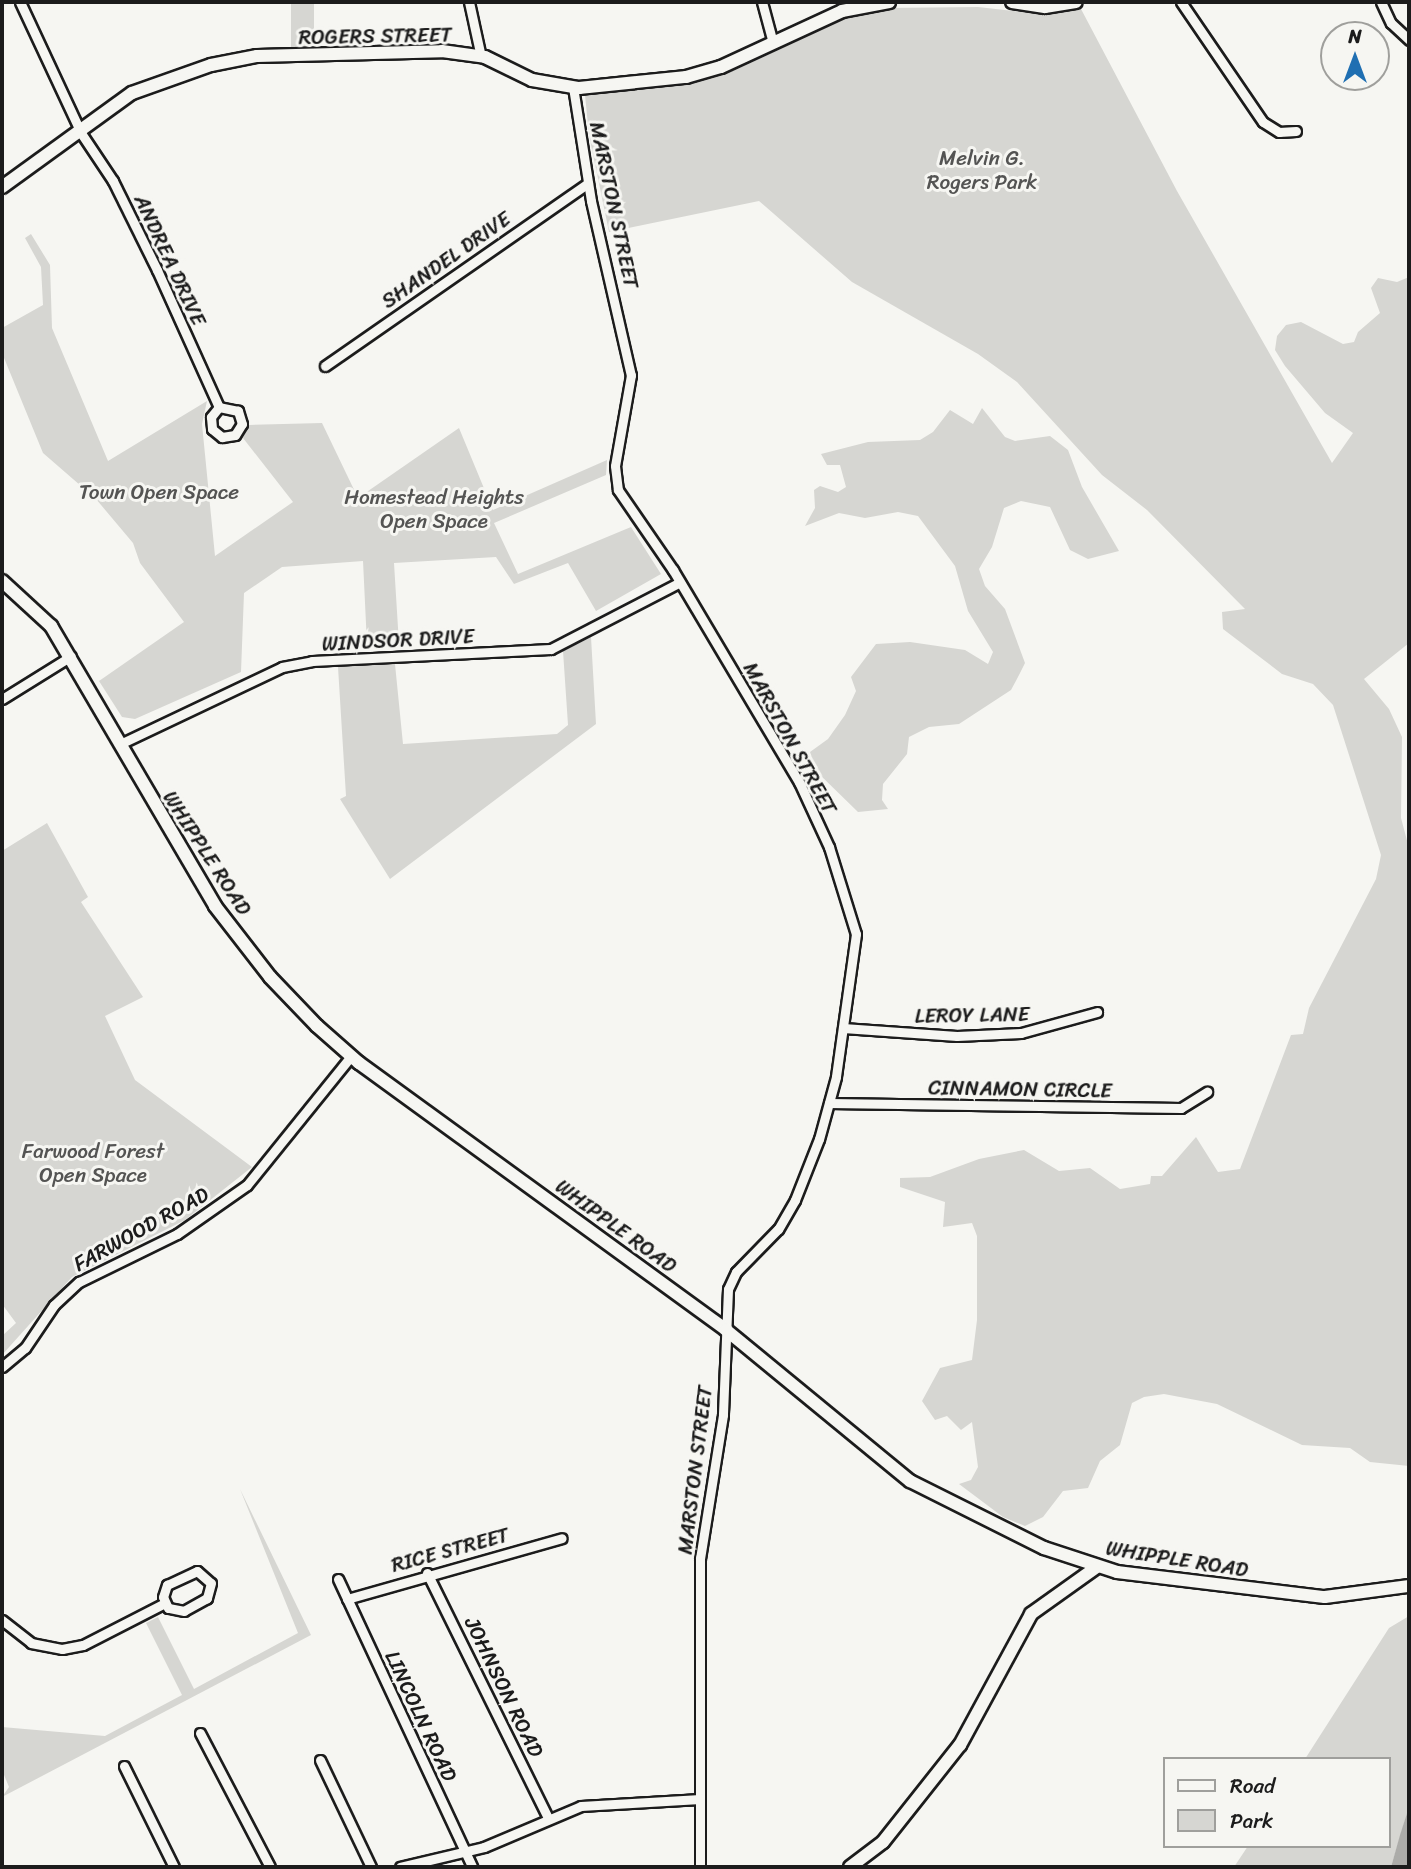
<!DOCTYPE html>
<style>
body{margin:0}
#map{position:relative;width:1411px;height:1869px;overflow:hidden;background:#f6f6f2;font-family:Sriracha,sans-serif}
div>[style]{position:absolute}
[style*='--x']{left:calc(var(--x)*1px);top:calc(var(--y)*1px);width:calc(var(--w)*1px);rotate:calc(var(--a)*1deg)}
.green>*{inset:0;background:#d6d6d2;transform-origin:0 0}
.water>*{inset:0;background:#acaca9}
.roads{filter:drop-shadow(2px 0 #1c1c1c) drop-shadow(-2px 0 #1c1c1c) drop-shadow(0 2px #1c1c1c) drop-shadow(0 -2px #1c1c1c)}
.street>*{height:9px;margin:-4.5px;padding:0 4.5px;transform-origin:4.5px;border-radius:4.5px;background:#f6f6f2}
.secondary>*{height:12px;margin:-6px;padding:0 6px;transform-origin:6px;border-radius:6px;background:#f6f6f2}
span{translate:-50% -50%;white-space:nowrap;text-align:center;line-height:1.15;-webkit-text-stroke:6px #f6f6f2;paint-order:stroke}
.street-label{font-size:21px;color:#1c1c1c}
.park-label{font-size:21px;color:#545453}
.frame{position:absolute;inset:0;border:4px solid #1c1c1c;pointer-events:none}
.legend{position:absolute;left:1163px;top:1757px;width:228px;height:91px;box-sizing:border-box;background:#f6f6f2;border:2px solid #9f9f9c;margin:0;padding:9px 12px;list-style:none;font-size:21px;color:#1c1c1c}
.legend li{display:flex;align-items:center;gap:14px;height:35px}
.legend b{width:35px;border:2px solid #9f9f9c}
.north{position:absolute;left:1320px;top:21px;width:70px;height:70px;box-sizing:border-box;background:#f6f6f2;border:2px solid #9f9f9c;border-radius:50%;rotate:0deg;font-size:19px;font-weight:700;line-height:28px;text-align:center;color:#1c1c1c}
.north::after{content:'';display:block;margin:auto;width:24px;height:32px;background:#1f6fb2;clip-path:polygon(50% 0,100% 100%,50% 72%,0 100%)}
</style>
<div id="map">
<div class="green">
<i style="left:291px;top:2px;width:23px;height:45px"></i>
<i style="clip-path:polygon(978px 7px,1042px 14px,1081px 9px,1177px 191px,1332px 463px,1353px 433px,1325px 413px,1285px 366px,1275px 350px,1277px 336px,1286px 325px,1301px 322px,1343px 344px,1354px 342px,1358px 332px,1380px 313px,1371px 288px,1378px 278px,1397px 282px,1409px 277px,1409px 643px,1364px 679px,1389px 709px,1402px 737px,1401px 818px,1409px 848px,1409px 1466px,1370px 1462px,1350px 1448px,1302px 1445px,1217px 1404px,1164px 1394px,1144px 1397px,1132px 1403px,1120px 1445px,1100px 1461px,1088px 1488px,1063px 1491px,1043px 1517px,1025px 1526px,1003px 1517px,959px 1484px,971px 1480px,978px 1467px,972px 1422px,961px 1430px,947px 1416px,935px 1420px,922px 1401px,940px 1368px,972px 1360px,977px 1320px,977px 1236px,972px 1223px,943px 1227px,945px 1202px,900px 1187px,900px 1178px,930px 1177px,979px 1159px,1024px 1150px,1059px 1171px,1090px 1168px,1120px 1189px,1150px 1184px,1151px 1176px,1162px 1176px,1196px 1137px,1218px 1172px,1240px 1169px,1291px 1035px,1303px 1034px,1309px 1008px,1376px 879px,1381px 855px,1333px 705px,1313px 684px,1282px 674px,1223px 629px,1222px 612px,1245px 609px,1147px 510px,1102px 475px,1017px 382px,978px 354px,852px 282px,759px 201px,609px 232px,589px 135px,585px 95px,690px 82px,733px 71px,855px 14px,886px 8px)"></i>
<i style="clip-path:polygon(31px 234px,50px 265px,52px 328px,108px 461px,207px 401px,202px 424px,215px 556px,293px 502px,243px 438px,249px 425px,322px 423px,358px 498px,459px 428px,493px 510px,607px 460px,606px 475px,494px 523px,518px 574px,631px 527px,661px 574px,596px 611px,568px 563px,514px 584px,496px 557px,394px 563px,399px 644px,367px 645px,363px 561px,282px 567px,244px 593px,241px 672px,135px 719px,122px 717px,99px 681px,184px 622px,140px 563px,133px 543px,96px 499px,43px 453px,2px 353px,2px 328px,43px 305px,41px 267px,25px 238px)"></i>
<i style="clip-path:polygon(982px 408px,1005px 437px,1015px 441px,1050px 436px,1068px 450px,1082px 487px,1119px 551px,1088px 559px,1070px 550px,1050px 507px,1021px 501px,1004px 508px,992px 547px,979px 569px,985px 586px,1005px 609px,1025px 663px,1019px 675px,1011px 690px,959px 724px,929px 727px,909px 737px,907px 754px,883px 784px,882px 800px,888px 809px,858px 812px,817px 772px,810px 752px,828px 739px,845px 715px,856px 691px,851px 677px,876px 644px,910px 642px,965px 650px,988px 664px,993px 652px,968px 611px,955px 566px,918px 516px,898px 512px,865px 518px,839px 513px,805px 526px,815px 508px,814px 490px,820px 486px,838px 492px,846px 487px,840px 465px,827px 465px,821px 454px,868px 442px,920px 440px,933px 432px,950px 410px,973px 424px)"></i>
<i style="clip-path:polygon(591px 637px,596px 724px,390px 879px,340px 799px,346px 796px,338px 667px,395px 664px,403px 744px,557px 734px,568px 725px,563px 651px)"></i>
<i style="clip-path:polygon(47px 823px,88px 897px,81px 902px,143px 997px,105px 1016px,135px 1080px,252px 1167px,185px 1220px,72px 1277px,2px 1355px,2px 1336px,16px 1323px,2px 1304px,2px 851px)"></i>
<i style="clip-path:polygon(240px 1489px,311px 1635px,2px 1797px,9px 1787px,2px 1770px,2px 1727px,105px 1736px,182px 1695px,146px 1623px,158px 1617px,194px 1689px,298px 1633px)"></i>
<i style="clip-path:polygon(1409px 1616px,1409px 1807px,1391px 1867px,1234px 1867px,1248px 1846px,1388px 1846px,1388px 1759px,1305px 1759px,1389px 1628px)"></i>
</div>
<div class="water">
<i style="clip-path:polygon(1409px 1807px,1409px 1867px,1391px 1867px,1400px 1835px)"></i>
</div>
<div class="roads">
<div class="street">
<i style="--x:20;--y:2;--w:145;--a:65"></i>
<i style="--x:81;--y:133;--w:58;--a:56.3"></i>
<i style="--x:113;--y:181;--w:99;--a:63.7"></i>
<i style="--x:157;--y:270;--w:150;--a:65.7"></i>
<i style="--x:219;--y:407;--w:13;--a:129"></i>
<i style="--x:211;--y:417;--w:12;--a:85"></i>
<i style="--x:212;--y:429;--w:13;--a:39"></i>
<i style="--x:222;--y:437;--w:13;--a:-9"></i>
<i style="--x:235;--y:435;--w:13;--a:-58"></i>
<i style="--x:242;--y:424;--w:14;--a:-107"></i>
<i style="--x:238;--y:411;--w:19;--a:-168"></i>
<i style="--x:469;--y:2;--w:56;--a:77.7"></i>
<i style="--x:762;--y:2;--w:42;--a:75"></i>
<i style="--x:1181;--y:2;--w:145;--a:55.7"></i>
<i style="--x:1263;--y:122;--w:19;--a:32"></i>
<i style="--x:1279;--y:132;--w:17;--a:-3"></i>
<i style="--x:1381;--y:2;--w:23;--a:65"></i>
<i style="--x:1391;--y:23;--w:25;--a:43"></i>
<i style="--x:573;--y:87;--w:115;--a:81"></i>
<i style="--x:591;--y:201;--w:179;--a:77.1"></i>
<i style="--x:631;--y:375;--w:92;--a:100"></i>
<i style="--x:615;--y:466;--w:24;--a:83"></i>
<i style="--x:618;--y:490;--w:97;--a:55.5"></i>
<i style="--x:673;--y:570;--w:247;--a:59.3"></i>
<i style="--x:799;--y:782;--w:72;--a:65.2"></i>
<i style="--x:829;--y:847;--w:91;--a:72.8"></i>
<i style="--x:856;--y:934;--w:144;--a:98"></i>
<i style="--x:836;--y:1077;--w:64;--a:105.3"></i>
<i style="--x:819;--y:1139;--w:66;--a:111.5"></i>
<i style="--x:795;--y:1200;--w:34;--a:120"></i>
<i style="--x:778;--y:1229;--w:60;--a:134.3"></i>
<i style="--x:736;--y:1272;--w:19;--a:115"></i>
<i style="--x:728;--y:1289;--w:126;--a:92.3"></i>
<i style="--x:723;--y:1415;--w:145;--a:99.1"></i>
<i style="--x:700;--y:1558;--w:309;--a:90"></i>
<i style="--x:325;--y:366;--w:320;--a:-34.8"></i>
<i style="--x:2;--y:699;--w:81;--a:-31.9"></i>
<i style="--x:120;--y:744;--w:179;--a:-25.4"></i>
<i style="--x:282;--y:667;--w:31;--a:-11"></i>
<i style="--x:312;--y:661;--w:239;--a:-2.9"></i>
<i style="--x:551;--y:649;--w:145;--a:-27.4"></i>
<i style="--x:843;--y:1028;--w:114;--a:4"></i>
<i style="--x:957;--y:1036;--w:64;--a:-2.7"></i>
<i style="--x:1021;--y:1033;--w:79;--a:-15.4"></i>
<i style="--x:829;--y:1103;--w:352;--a:0.8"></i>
<i style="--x:1181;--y:1108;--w:31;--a:-32"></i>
<i style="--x:2;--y:1367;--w:30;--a:-40"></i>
<i style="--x:25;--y:1348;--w:52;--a:-56"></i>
<i style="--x:54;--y:1305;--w:34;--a:-43"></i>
<i style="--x:79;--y:1282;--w:109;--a:-26.1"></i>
<i style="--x:177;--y:1234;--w:85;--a:-35"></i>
<i style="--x:247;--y:1185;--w:166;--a:-51.1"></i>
<i style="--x:197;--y:1571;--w:18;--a:41"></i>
<i style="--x:211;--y:1583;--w:16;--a:105"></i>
<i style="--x:207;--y:1598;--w:26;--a:151"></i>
<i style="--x:184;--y:1611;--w:16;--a:-169"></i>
<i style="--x:168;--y:1608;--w:12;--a:-114"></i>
<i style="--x:163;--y:1597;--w:13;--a:-72"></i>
<i style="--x:167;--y:1585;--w:33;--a:-25"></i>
<i style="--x:427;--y:1573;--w:273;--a:63.7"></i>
<i style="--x:338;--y:1579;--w:318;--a:65"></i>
<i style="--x:347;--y:1599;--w:223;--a:-15.8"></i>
<i style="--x:2;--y:1620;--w:37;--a:38"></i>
<i style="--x:31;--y:1643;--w:32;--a:11"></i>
<i style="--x:62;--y:1649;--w:21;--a:-11"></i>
<i style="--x:83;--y:1645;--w:92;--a:-27.1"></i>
<i style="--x:200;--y:1733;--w:151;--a:62.4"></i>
<i style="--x:320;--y:1760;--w:119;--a:64.5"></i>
<i style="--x:124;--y:1766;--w:113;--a:63.7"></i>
<i style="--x:400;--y:1867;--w:86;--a:-13.4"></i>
<i style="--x:484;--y:1847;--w:105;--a:-22.9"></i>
<i style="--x:581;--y:1806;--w:119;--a:-3.4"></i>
</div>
<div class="secondary">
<i style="--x:1012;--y:2;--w:33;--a:9"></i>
<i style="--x:1045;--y:7;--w:31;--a:-9"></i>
<i style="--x:2;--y:187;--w:160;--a:-35.9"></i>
<i style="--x:132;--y:93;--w:84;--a:-19.5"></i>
<i style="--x:211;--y:65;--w:47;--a:-11.1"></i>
<i style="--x:257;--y:56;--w:185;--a:-1.5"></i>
<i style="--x:442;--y:51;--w:43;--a:7.9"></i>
<i style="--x:485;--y:57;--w:52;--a:26.1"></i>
<i style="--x:532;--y:80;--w:48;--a:9.7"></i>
<i style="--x:579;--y:88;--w:108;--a:-5.9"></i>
<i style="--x:686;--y:77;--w:36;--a:-16"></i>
<i style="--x:721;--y:67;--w:133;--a:-24.8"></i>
<i style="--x:842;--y:11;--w:48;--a:-10.8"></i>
<i style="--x:2;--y:581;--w:67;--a:42.6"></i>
<i style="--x:51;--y:626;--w:324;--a:59.6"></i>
<i style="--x:215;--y:906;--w:90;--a:52.2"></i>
<i style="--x:270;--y:977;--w:68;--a:46.2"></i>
<i style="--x:317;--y:1026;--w:56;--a:41.4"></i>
<i style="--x:359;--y:1063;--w:454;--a:36"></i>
<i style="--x:726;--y:1330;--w:238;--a:39.4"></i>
<i style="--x:910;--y:1481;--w:150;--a:26.6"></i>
<i style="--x:1044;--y:1548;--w:77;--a:18.2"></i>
<i style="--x:1117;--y:1572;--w:209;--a:6.9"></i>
<i style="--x:1325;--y:1597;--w:85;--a:-7.5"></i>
<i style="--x:850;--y:1867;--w:41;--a:-37.1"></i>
<i style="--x:883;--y:1842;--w:124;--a:-51.6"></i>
<i style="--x:960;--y:1745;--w:149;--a:-61.5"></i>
<i style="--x:1031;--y:1614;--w:81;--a:-35.5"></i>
</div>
</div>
<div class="street-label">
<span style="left:375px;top:36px;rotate:-1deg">ROGERS STREET</span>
<span style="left:614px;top:205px;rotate:78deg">MARSTON STREET</span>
<span style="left:170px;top:260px;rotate:65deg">ANDREA DRIVE</span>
<span style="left:446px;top:260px;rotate:-35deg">SHANDEL DRIVE</span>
<span style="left:398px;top:640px;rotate:-3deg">WINDSOR DRIVE</span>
<span style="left:790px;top:738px;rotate:61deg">MARSTON STREET</span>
<span style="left:207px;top:853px;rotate:57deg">WHIPPLE ROAD</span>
<span style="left:972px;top:1015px;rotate:-1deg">LEROY LANE</span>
<span style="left:1020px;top:1089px;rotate:1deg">CINNAMON CIRCLE</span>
<span style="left:616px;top:1226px;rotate:36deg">WHIPPLE ROAD</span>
<span style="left:141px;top:1229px;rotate:-29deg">FARWOOD ROAD</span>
<span style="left:695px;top:1470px;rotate:-83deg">MARSTON STREET</span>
<span style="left:450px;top:1550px;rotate:-15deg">RICE STREET</span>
<span style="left:1177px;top:1559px;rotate:9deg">WHIPPLE ROAD</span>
<span style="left:504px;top:1687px;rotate:64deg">JOHNSON ROAD</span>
<span style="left:421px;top:1716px;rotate:65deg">LINCOLN ROAD</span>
</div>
<div class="park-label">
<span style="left:982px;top:170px">Melvin G.<br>Rogers Park</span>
<span style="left:159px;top:492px">Town Open Space</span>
<span style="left:434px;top:509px">Homestead Heights<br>Open Space</span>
<span style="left:93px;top:1163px">Farwood Forest<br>Open Space</span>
</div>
<div class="frame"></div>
<ul class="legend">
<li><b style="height:9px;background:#f6f6f2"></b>Road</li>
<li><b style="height:19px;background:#d6d6d2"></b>Park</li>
</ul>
<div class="north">N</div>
</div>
